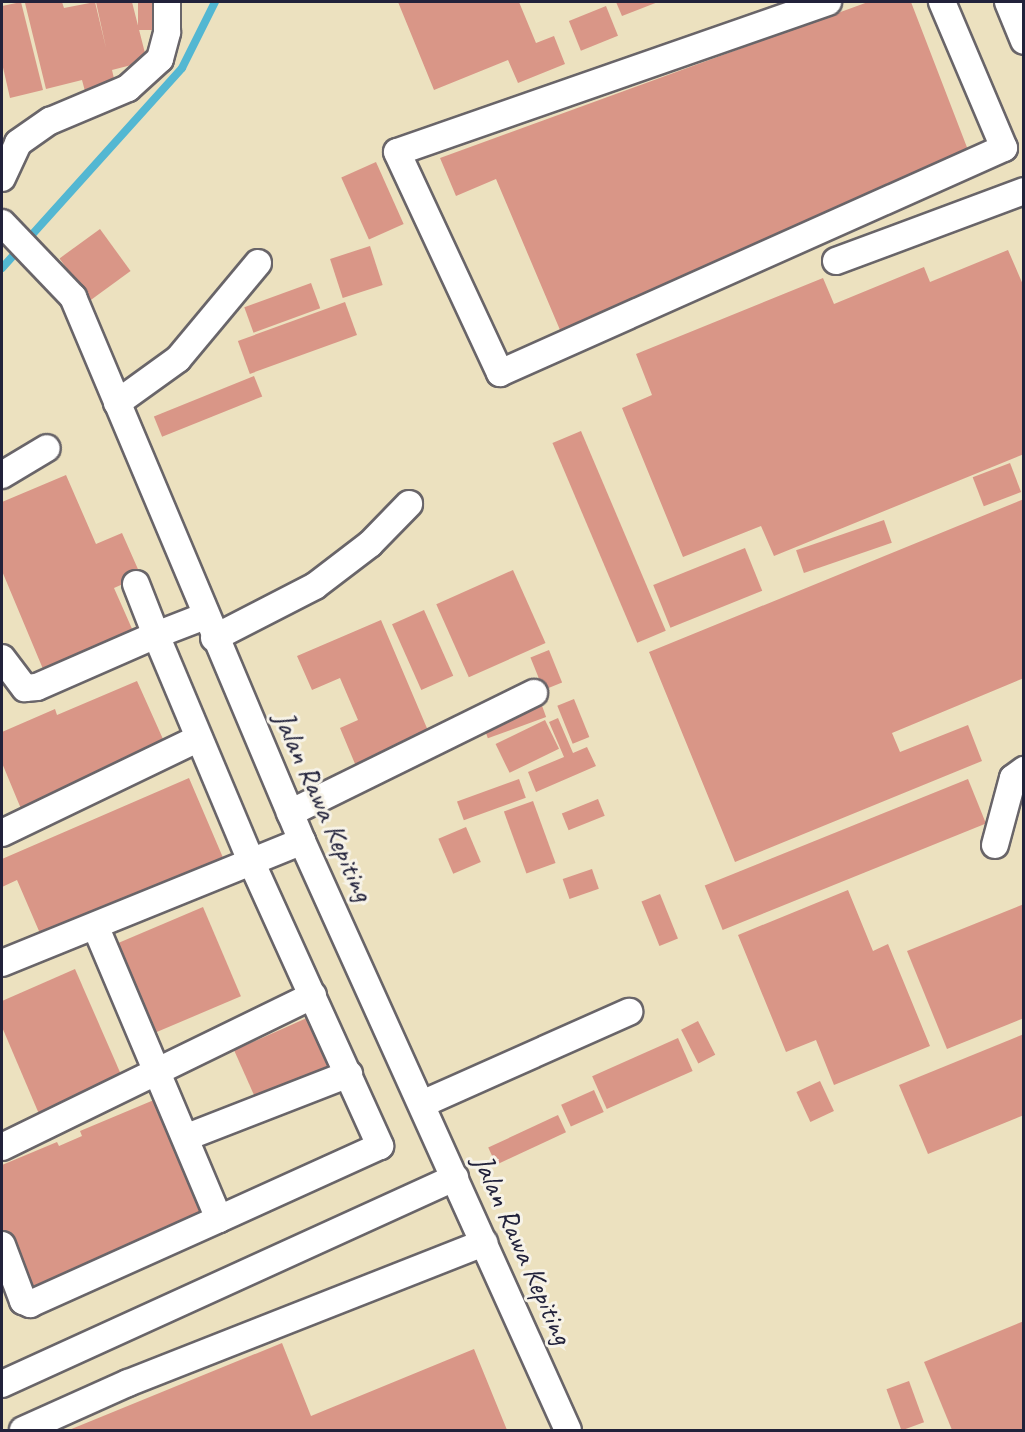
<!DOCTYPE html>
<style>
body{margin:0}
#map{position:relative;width:1025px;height:1432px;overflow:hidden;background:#ece1bf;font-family:Caveat,sans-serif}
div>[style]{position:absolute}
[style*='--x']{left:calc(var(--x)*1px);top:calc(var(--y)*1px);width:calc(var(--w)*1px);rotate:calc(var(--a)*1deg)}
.stream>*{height:8px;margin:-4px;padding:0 4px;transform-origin:4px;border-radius:4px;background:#53b7d2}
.building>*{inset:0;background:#d99687;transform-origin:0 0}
.roads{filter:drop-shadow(2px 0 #696569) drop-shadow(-2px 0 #696569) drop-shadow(0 2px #696569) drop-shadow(0 -2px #696569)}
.minor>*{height:26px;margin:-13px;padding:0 13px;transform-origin:13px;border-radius:13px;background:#fff}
span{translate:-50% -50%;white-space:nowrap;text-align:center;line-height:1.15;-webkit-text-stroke:6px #f7f3e8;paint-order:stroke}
.street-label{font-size:30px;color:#22223b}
.frame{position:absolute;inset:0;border:3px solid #22223b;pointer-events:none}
</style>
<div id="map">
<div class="stream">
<i style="--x:2;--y:268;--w:269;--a:-48"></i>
<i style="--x:182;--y:68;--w:74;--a:-63.4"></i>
</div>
<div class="building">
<i style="clip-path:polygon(21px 2px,43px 90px,10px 98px,2px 63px,2px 6px)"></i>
<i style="clip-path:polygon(32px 2px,62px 2px,64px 8px,95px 2px,106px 48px,96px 2px,132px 2px,147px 61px,112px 70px,116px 87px,86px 95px,82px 80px,46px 89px,25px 3px)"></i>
<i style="left:138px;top:2px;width:20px;height:28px"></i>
<i style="clip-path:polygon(398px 2px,519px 2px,536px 43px,554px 36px,565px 64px,518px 83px,508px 60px,434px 90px)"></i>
<i style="clip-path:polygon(616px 2px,658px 2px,622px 16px)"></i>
<i style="clip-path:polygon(868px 2px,911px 2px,968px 150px,563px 337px,496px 179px,456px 196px,440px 158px)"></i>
<i style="left:606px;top:6px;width:32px;height:40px;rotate:68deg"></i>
<i style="left:376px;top:162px;width:68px;height:38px;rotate:66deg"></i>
<i style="left:100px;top:229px;width:52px;height:50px;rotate:54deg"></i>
<i style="left:370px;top:246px;width:41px;height:42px;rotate:72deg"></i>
<i style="clip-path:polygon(1008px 250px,1024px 287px,1024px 454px,774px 556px,761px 526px,683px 557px,622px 408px,652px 395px,636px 354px,823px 278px,834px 304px,924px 267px,930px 282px)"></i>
<i style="left:311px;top:283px;width:27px;height:71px;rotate:70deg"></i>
<i style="left:345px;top:302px;width:35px;height:114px;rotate:70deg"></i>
<i style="left:254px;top:376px;width:22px;height:108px;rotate:68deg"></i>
<i style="left:581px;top:431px;width:217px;height:31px;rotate:67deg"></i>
<i style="left:1010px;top:463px;width:31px;height:40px;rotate:69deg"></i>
<i style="clip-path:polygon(66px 475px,96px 544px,122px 533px,141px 576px,114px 588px,133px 631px,43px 669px,2px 571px,2px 502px)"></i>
<i style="clip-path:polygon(1024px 499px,1024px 678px,892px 733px,900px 752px,968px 725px,982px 761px,735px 862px,649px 652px)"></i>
<i style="left:884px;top:520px;width:24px;height:93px;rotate:71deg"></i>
<i style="left:745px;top:548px;width:46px;height:99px;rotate:68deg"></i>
<i style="left:513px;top:570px;width:80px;height:84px;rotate:66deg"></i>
<i style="left:424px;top:610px;width:72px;height:35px;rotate:66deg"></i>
<i style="clip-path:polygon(381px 620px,432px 740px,358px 771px,340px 728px,358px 720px,340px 678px,312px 690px,297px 656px)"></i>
<i style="left:549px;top:650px;width:35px;height:20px;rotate:68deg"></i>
<i style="clip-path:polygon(137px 681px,167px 748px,24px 816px,2px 763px,2px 732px,55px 709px,57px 715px)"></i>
<i style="left:574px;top:699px;width:41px;height:18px;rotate:68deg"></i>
<i style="left:541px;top:703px;width:15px;height:62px;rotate:70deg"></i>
<i style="clip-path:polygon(558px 718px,573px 753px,587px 747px,596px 766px,536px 792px,528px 772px,564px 757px,549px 722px)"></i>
<i style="left:545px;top:720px;width:32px;height:55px;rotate:64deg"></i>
<i style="clip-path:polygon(189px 778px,224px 860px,42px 938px,17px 880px,2px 887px,2px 859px)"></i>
<i style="left:519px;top:779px;width:20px;height:66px;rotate:70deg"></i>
<i style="left:968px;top:779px;width:48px;height:284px;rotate:68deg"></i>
<i style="left:598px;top:799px;width:18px;height:39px;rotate:68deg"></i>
<i style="left:533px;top:801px;width:66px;height:31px;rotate:70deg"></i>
<i style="left:466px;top:827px;width:38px;height:30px;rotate:67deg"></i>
<i style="left:592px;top:869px;width:21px;height:31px;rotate:71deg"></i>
<i style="clip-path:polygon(848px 890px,873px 951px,888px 944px,930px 1046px,834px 1085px,816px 1040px,786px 1052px,738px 935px)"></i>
<i style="left:660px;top:894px;width:48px;height:20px;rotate:68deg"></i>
<i style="clip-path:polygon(1024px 904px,1024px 1018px,947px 1049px,907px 951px)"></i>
<i style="left:203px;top:907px;width:97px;height:101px;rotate:67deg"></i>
<i style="clip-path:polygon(75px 969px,126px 1086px,42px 1121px,2px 1027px,2px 1001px)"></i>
<i style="left:309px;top:1017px;width:59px;height:82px;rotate:66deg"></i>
<i style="left:698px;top:1021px;width:38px;height:19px;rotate:63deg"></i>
<i style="clip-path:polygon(1024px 1034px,1024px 1115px,928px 1154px,899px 1085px)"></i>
<i style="left:678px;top:1038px;width:36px;height:94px;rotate:66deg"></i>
<i style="left:820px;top:1081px;width:33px;height:26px;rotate:65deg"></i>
<i style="left:594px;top:1090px;width:24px;height:36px;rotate:66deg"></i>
<i style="clip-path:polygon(161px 1097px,212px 1216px,30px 1296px,2px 1229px,2px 1165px,57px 1142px,59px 1146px,82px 1136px,80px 1131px)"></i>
<i style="left:558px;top:1115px;width:19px;height:77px;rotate:65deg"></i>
<i style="clip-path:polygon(1024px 1321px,1024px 1430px,952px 1430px,924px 1362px)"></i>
<i style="clip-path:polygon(282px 1343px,311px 1416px,474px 1349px,507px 1430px,69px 1430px)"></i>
<i style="left:909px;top:1381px;width:44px;height:24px;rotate:70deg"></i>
</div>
<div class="roads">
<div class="minor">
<i style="--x:828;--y:2;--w:456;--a:160.8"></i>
<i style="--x:397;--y:152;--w:244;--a:65"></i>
<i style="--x:500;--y:373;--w:552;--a:-24.06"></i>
<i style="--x:1004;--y:148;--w:159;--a:-113"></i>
<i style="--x:1008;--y:2;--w:42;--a:67.7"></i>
<i style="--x:2;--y:178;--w:38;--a:-65"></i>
<i style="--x:18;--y:143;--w:39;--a:-35"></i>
<i style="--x:50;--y:121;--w:85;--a:-22.9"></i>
<i style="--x:128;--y:88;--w:43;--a:-42.2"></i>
<i style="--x:160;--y:59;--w:28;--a:-75"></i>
<i style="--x:167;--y:32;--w:30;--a:-90"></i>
<i style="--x:2;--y:223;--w:103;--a:46.2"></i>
<i style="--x:73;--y:297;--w:590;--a:67.17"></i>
<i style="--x:302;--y:841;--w:646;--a:65.7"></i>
<i style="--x:836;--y:261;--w:201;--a:-20.4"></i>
<i style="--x:117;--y:403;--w:75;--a:-35.8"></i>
<i style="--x:178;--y:359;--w:125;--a:-50.2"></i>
<i style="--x:2;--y:475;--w:52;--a:-31"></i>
<i style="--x:136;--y:584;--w:55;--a:68.6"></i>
<i style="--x:156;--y:635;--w:53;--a:-21.2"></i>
<i style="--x:214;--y:638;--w:114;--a:-27.2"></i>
<i style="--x:315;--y:586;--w:69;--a:-37.4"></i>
<i style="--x:370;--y:544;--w:56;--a:-45.7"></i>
<i style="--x:2;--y:658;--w:38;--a:53"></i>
<i style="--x:25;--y:688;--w:12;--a:-5"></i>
<i style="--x:37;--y:687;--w:130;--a:-23.6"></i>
<i style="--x:156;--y:635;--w:245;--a:67.2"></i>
<i style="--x:251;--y:861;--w:313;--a:65.6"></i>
<i style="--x:380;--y:1146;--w:177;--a:155.6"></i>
<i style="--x:219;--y:1219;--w:318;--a:-112.9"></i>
<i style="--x:290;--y:813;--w:272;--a:-26.2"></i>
<i style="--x:2;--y:833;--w:216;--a:-25.7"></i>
<i style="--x:995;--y:845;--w:69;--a:-75"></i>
<i style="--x:1013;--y:778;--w:14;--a:-36"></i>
<i style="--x:2;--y:963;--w:324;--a:-22.1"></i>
<i style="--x:422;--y:1104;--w:227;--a:-24"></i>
<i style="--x:187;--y:1137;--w:174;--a:-21.3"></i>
<i style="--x:2;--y:1147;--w:346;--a:-26"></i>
<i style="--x:2;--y:1245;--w:60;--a:69.4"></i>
<i style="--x:23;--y:1301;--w:8;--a:23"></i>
<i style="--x:30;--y:1304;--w:207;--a:-24.2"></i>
<i style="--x:2;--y:1384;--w:498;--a:-24.5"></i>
<i style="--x:23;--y:1430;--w:115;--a:-24.1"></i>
<i style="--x:128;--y:1383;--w:383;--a:-21.5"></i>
</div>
</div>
<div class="street-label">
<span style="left:324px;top:806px;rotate:66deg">Jalan Rawa Kepiting</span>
<span style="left:523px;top:1249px;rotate:66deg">Jalan Rawa Kepiting</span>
</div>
<div class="frame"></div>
</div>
